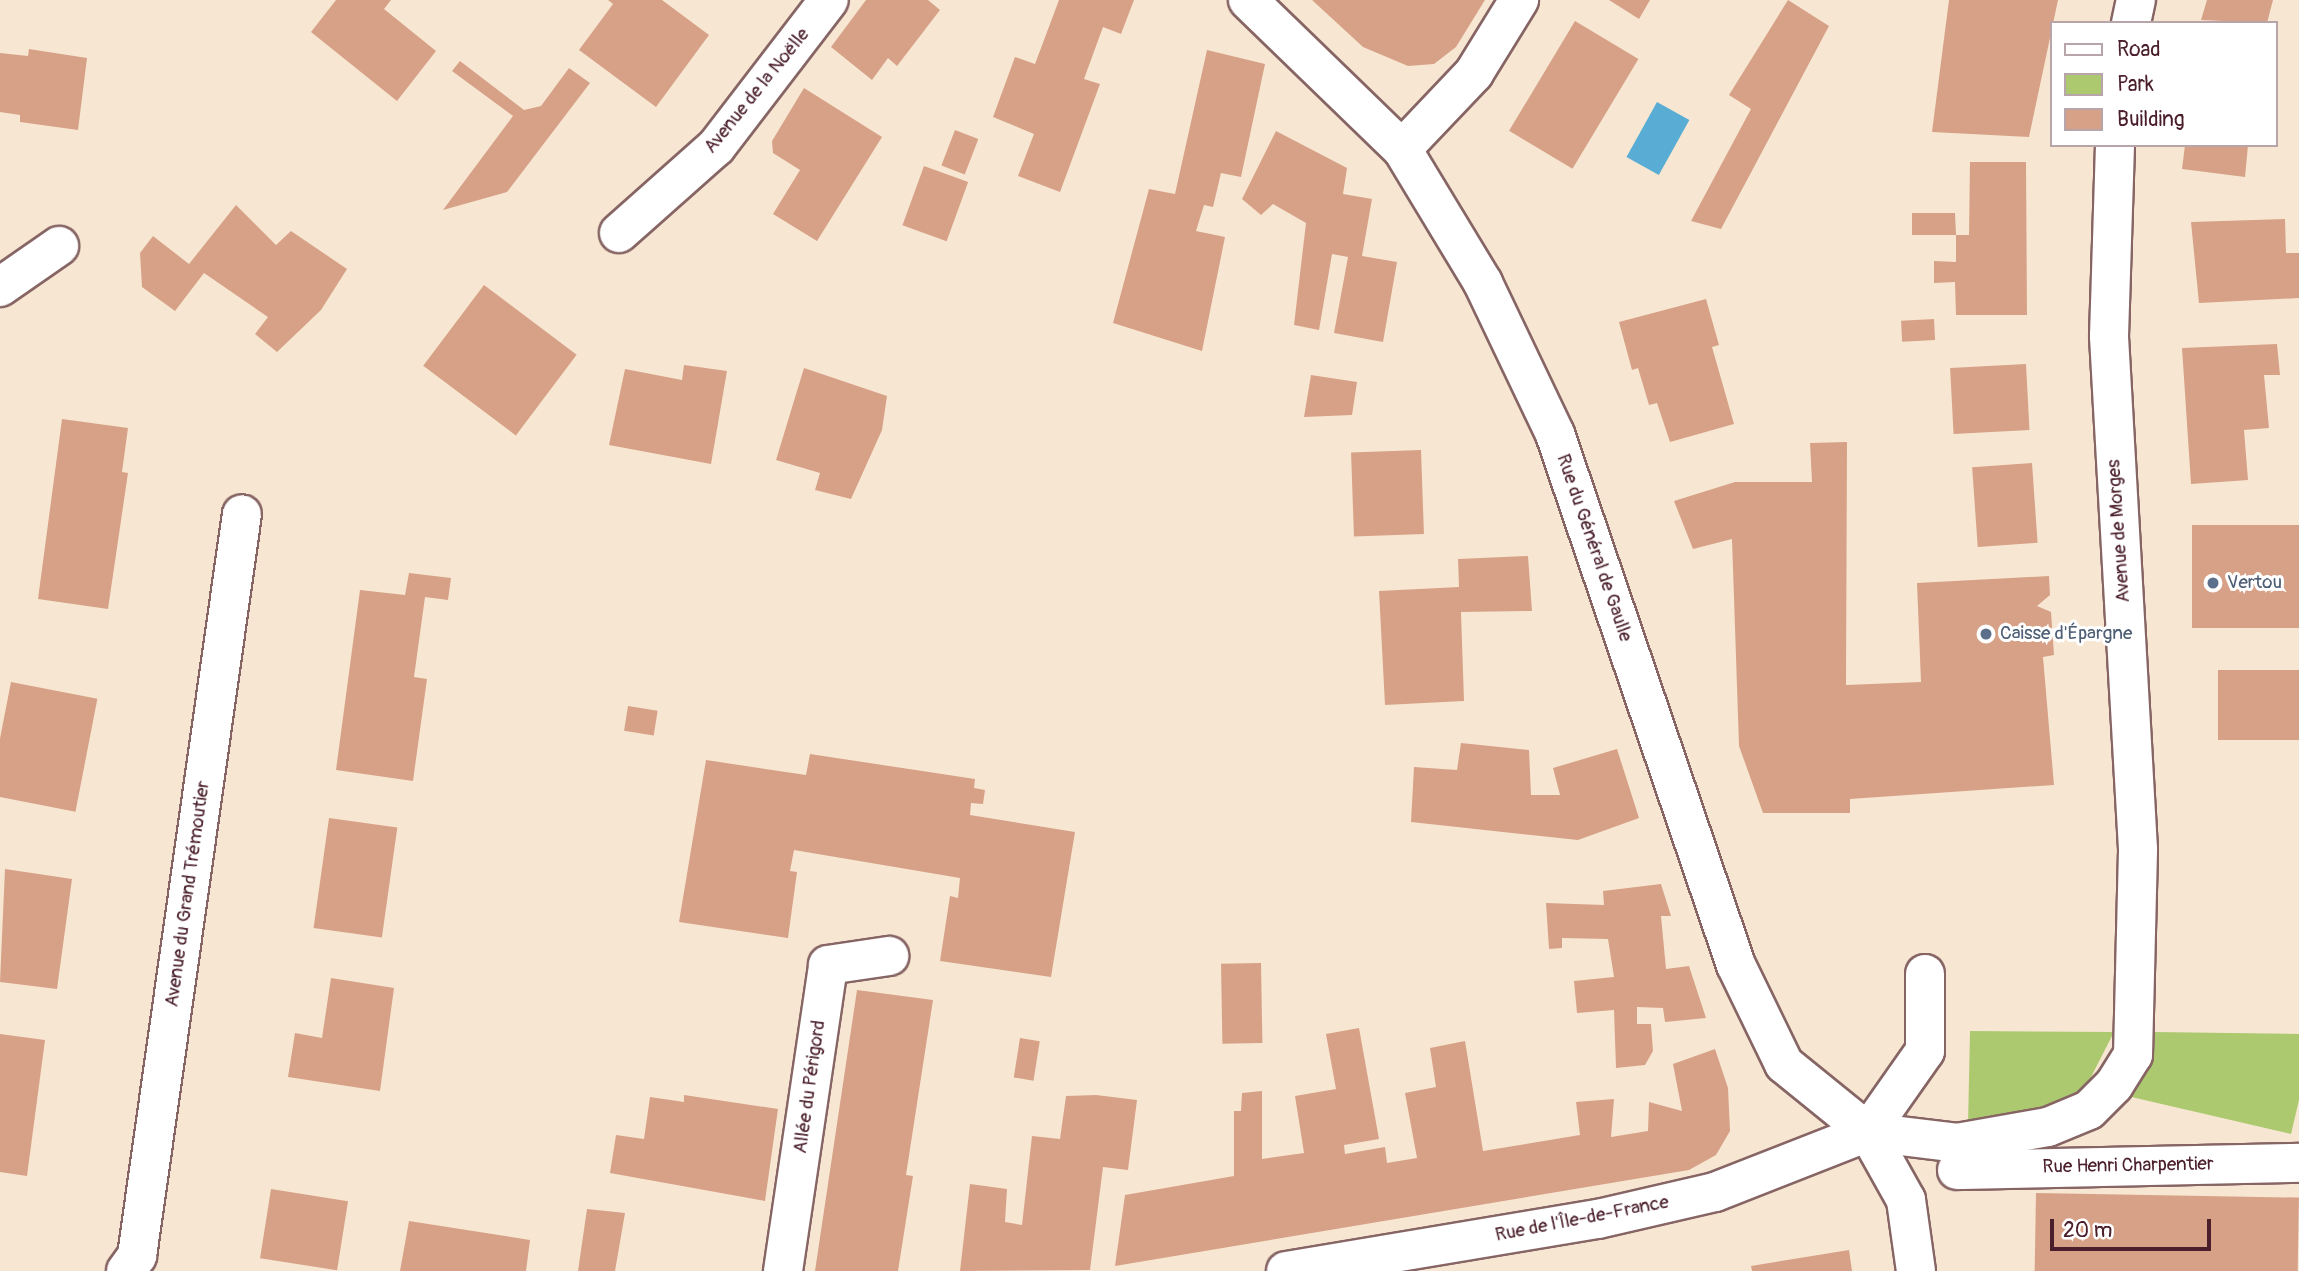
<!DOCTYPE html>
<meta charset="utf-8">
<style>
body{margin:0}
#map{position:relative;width:2299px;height:1271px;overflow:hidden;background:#f7e7d2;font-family:Pangolin,sans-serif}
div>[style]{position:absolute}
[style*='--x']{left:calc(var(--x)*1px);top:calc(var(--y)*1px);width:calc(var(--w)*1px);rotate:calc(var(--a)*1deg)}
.green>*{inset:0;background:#acc970}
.water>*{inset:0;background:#59add5;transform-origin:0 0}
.building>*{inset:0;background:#d7a187;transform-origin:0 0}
.roads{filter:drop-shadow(2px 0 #876565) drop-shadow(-2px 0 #876565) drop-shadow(0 2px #876565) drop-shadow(0 -2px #876565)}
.minor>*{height:38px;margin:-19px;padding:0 19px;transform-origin:19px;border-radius:19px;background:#fff}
.dots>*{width:19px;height:19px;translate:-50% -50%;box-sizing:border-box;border:4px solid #fff;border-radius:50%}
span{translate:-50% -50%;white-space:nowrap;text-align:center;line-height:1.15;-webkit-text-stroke:6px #fff;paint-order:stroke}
.street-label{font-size:19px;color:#4a1f2b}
.service-label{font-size:19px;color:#4e5e75}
.left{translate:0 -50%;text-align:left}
.legend{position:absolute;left:2050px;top:21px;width:228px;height:126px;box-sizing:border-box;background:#fff;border:2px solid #b7a5aa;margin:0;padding:9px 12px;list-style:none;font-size:21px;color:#4a1f2b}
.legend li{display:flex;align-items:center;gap:14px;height:35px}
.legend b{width:35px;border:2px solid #b7a5aa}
.scale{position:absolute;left:2050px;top:1219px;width:161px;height:32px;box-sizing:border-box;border:4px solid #4a1f2b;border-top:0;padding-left:9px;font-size:21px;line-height:24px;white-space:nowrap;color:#4a1f2b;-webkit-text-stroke:5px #fff;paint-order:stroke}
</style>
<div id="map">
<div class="green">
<i style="clip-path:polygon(1970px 1031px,2114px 1032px,2088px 1083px,2062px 1104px,1968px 1126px)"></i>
<i style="clip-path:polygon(2154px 1032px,2299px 1034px,2299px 1100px,2291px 1134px,2127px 1096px)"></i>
</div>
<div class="water">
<i style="left:1657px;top:102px;width:37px;height:63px;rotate:29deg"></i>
</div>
<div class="building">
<i style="clip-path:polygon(336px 0,391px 0,384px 9px,436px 51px,397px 101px,311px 32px)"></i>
<i style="clip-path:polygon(608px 0,662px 0,709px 35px,656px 107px,579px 50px,613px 4px)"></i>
<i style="clip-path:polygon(866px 0,928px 0,940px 10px,897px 66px,888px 58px,872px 80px,831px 47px)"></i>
<i style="clip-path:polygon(1059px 0,1134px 0,1121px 34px,1103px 27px,1084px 79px,1100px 84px,1060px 192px,1018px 176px,1034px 134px,993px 117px,1015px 57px,1035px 64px)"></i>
<i style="clip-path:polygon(1312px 0,1485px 0,1456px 47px,1434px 64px,1408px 66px,1363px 47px)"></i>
<i style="clip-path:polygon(1609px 0,1650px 0,1639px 19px)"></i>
<i style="clip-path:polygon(1788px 0,1829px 26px,1721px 229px,1691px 221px,1751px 109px,1729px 95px)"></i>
<i style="clip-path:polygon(1949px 0,2058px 0,2029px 137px,1932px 132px)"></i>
<i style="clip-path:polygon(2207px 0,2273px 0,2267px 23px,2201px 20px)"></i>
<i style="left:1575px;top:21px;width:74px;height:128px;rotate:31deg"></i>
<i style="clip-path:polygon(29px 49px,87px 58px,78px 130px,20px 122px,20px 115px,0 112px,0 53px,28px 56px)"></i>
<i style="clip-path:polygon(1207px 50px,1265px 64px,1241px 177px,1221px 173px,1213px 207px,1204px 205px,1196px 231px,1225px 237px,1202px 351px,1113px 323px,1149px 189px,1175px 194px)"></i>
<i style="clip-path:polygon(460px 61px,524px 110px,541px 106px,569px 68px,590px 83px,507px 192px,443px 210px,513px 116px,452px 71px)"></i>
<i style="clip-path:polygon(804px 88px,882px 137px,817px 241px,773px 214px,800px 170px,773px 153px,772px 141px)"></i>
<i style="left:955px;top:130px;width:25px;height:38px;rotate:21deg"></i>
<i style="clip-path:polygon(1276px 131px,1347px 168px,1343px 194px,1372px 199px,1362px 256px,1397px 262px,1383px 342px,1334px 333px,1348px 257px,1332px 254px,1319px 330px,1294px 325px,1306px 223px,1273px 204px,1261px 215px,1242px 199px)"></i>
<i style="clip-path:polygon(2185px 145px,2248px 145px,2245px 177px,2182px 169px)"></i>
<i style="clip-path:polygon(1970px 162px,2026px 162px,2027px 315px,1956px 315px,1955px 282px,1934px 283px,1934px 261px,1956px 262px,1956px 235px,1912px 235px,1912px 213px,1955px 213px,1956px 235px,1969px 235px)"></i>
<i style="left:924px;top:166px;width:47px;height:63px;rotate:20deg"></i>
<i style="clip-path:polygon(236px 205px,276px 245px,291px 231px,347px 269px,321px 310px,277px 352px,255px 334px,268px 317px,204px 273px,175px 311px,142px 287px,140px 253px,153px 236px,189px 264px)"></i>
<i style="clip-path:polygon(2285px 219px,2286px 253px,2299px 253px,2299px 298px,2199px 303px,2191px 222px)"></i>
<i style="left:484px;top:285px;width:116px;height:101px;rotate:37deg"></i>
<i style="clip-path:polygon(1706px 299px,1719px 345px,1712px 347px,1734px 424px,1670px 442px,1657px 403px,1649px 405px,1638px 368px,1632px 370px,1619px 322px)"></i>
<i style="left:1934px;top:319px;width:21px;height:33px;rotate:87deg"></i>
<i style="clip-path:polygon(2277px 344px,2280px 375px,2264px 375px,2269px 428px,2244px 430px,2248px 480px,2191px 484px,2182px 348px)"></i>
<i style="left:2026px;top:364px;width:66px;height:76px;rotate:87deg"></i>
<i style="clip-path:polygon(684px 365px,727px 371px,711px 464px,609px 445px,625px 369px,682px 380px)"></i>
<i style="clip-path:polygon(804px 368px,887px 396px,882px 430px,851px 499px,815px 490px,820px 473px,776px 460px)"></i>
<i style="clip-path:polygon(1311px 375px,1357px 382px,1352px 415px,1304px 417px)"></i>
<i style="clip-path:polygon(62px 419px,128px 428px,122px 472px,128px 473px,108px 609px,38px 599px)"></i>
<i style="clip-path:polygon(1847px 442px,1846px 685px,1921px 682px,1917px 583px,2049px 576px,2050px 595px,2037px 606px,2051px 612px,2054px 655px,2043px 657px,2054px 785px,1850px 799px,1850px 813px,1763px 813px,1739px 746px,1732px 539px,1693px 549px,1674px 501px,1735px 482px,1812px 482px,1810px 443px)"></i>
<i style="left:1421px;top:450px;width:84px;height:70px;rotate:88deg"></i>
<i style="left:2032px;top:463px;width:80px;height:60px;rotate:86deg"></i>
<i style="left:2299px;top:525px;width:103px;height:107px;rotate:90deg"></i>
<i style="clip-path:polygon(1528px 556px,1532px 611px,1461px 612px,1464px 701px,1385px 705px,1379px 591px,1459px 587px,1458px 559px)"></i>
<i style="clip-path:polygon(409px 573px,451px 578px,448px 600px,425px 597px,414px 677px,427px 679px,413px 781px,336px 770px,360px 590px,405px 595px)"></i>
<i style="left:2299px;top:670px;width:70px;height:81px;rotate:90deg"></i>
<i style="left:11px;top:682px;width:88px;height:115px;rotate:11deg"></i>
<i style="left:628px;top:706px;width:30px;height:25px;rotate:9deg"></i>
<i style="clip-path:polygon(1461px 743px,1529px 750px,1531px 795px,1560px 795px,1553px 768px,1617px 749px,1639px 818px,1578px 840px,1411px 822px,1414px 767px,1457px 770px)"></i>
<i style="clip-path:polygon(810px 754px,975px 779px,974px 788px,985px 790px,983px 804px,971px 803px,970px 815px,1075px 832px,1051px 977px,940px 961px,950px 896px,958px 898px,960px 878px,794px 850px,790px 871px,797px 872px,788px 938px,679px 922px,706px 760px,806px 775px)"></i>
<i style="left:329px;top:818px;width:69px;height:111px;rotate:8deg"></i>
<i style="clip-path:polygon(5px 869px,72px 879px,57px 989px,0 982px)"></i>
<i style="clip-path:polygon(1661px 884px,1671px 916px,1661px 916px,1666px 969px,1689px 966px,1706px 1018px,1665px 1022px,1663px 1008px,1637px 1007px,1637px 1024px,1651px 1024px,1653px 1051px,1645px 1065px,1616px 1068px,1614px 1010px,1577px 1013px,1574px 981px,1614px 977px,1608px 939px,1562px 938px,1562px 948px,1549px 949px,1546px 903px,1604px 905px,1603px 891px)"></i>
<i style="left:1261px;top:963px;width:80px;height:40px;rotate:89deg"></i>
<i style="clip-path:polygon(331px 978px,394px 988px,380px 1091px,288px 1077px,295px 1033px,322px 1038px)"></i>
<i style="clip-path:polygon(857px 990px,933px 1000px,906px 1175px,913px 1176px,898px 1271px,815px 1271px)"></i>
<i style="clip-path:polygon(1359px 1028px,1379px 1139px,1344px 1145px,1345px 1154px,1385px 1147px,1387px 1163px,1417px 1158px,1405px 1093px,1436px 1087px,1430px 1048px,1465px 1041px,1483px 1151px,1580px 1135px,1576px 1102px,1614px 1099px,1611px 1137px,1648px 1131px,1649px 1102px,1682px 1111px,1673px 1064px,1715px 1049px,1728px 1088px,1730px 1131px,1716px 1155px,1689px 1170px,1115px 1266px,1125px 1195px,1234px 1176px,1234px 1111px,1241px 1111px,1242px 1093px,1262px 1091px,1262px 1159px,1304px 1153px,1295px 1096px,1336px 1089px,1326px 1034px)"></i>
<i style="clip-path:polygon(0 1034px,45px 1040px,27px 1176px,0 1172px)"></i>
<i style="left:1020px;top:1038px;width:20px;height:40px;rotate:9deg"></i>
<i style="clip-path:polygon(684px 1095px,778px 1109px,765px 1201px,610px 1173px,616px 1135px,644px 1139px,650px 1097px,684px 1102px)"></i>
<i style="clip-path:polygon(1096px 1095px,1137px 1100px,1128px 1170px,1103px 1167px,1090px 1270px,960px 1271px,970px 1184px,1007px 1189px,1005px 1222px,1022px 1225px,1032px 1136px,1060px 1139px,1066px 1096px)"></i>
<i style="left:271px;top:1189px;width:78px;height:70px;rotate:9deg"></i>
<i style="left:2036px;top:1193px;width:263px;height:78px;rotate:1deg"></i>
<i style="clip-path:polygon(587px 1209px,625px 1213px,615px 1271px,578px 1271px)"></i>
<i style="clip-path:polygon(409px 1221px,530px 1240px,526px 1271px,400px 1271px)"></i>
<i style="clip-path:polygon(1849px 1250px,1852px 1271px,1752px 1271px,1751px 1266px)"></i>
</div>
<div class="roads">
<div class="minor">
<i style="--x:1248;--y:0;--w:214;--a:44.1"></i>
<i style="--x:1402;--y:149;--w:157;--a:58.8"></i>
<i style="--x:1483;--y:283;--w:167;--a:64.5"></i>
<i style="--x:1555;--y:434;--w:561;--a:71.18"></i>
<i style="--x:1736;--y:965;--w:110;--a:64.1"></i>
<i style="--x:1784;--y:1064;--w:108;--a:39"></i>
<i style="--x:1868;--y:1132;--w:78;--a:60.8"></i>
<i style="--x:1906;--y:1200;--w:72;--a:82"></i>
<i style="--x:2131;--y:23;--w:24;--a:-78"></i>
<i style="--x:1402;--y:149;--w:105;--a:-46.5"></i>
<i style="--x:1474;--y:73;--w:86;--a:-58.3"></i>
<i style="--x:619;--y:233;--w:130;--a:-41.6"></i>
<i style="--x:716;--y:147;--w:185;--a:-52.5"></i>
<i style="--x:0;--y:287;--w:72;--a:-34.8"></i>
<i style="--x:1868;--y:1132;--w:99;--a:-54.9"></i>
<i style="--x:1925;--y:1051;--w:77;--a:-90"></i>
<i style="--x:1957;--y:1170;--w:342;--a:-1.2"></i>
<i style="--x:126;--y:1271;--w:19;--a:-54"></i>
<i style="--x:137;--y:1256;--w:749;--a:-81.95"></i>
<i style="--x:783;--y:1271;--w:309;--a:-81.6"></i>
<i style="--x:828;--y:965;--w:62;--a:-8.4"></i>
<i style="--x:1286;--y:1271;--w:316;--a:-9.5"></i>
<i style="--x:1598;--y:1219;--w:120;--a:-13"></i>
<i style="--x:1715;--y:1192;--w:164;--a:-21.4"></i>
<i style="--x:1868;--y:1132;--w:90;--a:7"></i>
<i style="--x:1957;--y:1143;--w:92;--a:-10"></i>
<i style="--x:2048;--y:1127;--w:44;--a:-22.5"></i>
<i style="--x:2089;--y:1110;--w:35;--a:-45"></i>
<i style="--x:2114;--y:1085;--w:36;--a:-58"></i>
<i style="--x:2133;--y:1055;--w:206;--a:-88.6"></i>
<i style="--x:2138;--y:849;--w:514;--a:-93.24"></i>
<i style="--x:2109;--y:336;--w:191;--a:-88.2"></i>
</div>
</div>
<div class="dots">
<i style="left:2213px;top:583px;background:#5c6f8a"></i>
<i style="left:1986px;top:634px;background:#5c6f8a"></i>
</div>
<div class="street-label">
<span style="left:757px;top:91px;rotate:-51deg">Avenue de la Noëlle</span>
<span style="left:2119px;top:531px;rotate:-94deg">Avenue de Morges</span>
<span style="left:1594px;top:548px;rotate:71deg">Rue du Général de Gaulle</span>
<span style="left:188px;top:894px;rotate:-82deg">Avenue du Grand Trémoutier</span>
<span style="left:810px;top:1087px;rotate:-82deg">Allée du Périgord</span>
<span style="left:2128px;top:1166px;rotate:-1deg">Rue Henri Charpentier</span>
<span style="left:1582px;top:1219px;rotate:-11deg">Rue de l'Île-de-France</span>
</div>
<div class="service-label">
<span class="left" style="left:2227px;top:583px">Vertou</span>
<span class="left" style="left:2000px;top:634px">Caisse d'Épargne</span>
</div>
<ul class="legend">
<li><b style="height:9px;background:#fff"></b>Road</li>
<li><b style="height:19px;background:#acc970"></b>Park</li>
<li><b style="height:19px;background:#d7a187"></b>Building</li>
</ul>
<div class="scale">20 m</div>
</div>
